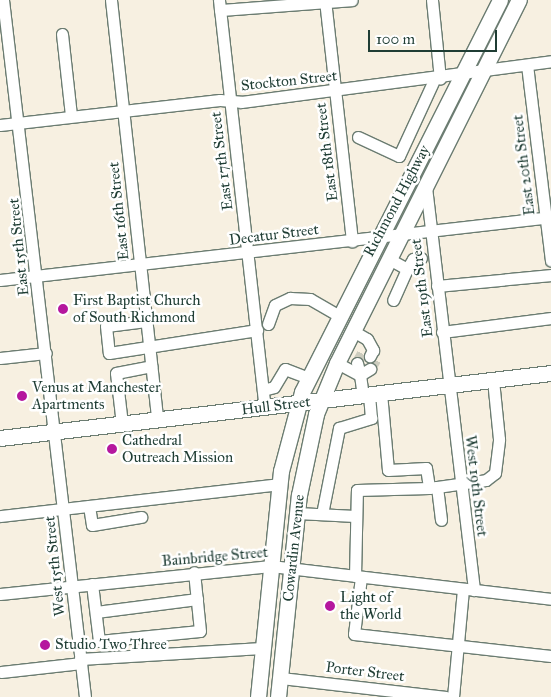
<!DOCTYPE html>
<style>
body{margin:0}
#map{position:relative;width:551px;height:697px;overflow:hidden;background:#f7f0e1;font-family:"IM FELL Great Primer",serif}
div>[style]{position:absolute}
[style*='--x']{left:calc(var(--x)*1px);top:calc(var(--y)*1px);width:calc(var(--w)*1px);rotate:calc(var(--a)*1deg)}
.minor-tunnel>*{height:11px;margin-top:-5.5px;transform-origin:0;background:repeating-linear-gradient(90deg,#ccccbe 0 11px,transparent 0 16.5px)}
.roads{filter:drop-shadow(1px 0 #6b7c71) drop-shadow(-1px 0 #6b7c71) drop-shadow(0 1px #6b7c71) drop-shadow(0 -1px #6b7c71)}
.minor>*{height:11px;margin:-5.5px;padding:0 5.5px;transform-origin:5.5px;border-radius:5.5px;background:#fff}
.major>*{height:15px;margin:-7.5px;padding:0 7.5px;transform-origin:7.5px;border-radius:7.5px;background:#fff}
.dots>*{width:14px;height:14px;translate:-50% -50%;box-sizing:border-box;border:2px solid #fff;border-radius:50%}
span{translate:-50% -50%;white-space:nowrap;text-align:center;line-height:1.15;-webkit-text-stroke:5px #fff;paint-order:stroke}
.street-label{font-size:15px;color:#1f3d34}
.poi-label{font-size:15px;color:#1f3d34}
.left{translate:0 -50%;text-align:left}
.scale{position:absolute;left:368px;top:30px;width:129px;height:22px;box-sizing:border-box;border:2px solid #1f3d34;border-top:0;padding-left:6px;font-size:15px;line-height:18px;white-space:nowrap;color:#1f3d34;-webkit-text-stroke:4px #fff;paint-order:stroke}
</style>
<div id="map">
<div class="minor-tunnel">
<i style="--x:357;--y:363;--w:13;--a:-61"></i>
<i style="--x:370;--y:369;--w:12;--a:-59"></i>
</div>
<div class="roads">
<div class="minor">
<i style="--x:3;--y:0;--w:702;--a:83.29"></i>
<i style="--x:111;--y:0;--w:422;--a:83.7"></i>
<i style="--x:219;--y:0;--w:410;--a:83.6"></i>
<i style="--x:325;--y:0;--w:243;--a:83.6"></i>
<i style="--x:432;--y:0;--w:79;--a:84.2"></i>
<i style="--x:220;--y:10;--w:132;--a:-4.3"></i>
<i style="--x:62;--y:34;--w:82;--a:83.7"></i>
<i style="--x:527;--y:65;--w:197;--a:83"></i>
<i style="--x:0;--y:125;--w:221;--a:-6.5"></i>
<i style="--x:220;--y:100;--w:21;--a:5"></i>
<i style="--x:241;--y:102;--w:313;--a:-7.5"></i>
<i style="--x:358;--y:137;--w:45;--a:24.9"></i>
<i style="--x:399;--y:156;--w:84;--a:-65.3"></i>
<i style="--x:426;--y:187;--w:406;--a:83.2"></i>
<i style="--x:389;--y:259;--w:21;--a:29"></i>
<i style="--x:407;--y:269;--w:34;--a:114"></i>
<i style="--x:407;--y:269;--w:12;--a:-59"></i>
<i style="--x:413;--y:259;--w:8;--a:-7"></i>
<i style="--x:0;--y:280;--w:555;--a:-6.52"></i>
<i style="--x:437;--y:286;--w:115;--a:-5.5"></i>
<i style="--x:146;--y:321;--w:40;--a:172.9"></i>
<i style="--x:106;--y:326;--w:27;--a:84"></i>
<i style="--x:109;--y:353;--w:150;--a:-8.8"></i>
<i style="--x:268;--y:324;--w:20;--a:-70"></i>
<i style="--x:275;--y:305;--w:17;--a:-25"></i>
<i style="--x:290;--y:298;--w:20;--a:3"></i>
<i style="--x:310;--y:299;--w:32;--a:30"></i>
<i style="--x:353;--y:331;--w:16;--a:30"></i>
<i style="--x:367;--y:339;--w:13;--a:61"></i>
<i style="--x:373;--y:350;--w:7;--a:117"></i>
<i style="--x:442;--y:332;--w:110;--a:-7.3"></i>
<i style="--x:0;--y:358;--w:46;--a:-6.2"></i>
<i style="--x:337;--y:363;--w:26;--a:28"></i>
<i style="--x:360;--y:375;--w:21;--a:82"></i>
<i style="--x:357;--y:363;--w:12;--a:76"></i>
<i style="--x:360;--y:375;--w:12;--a:-31"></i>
<i style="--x:263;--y:390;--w:11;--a:-15"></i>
<i style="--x:274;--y:387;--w:21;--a:-59"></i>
<i style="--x:285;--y:369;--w:25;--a:21"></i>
<i style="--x:381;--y:393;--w:77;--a:84.8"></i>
<i style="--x:388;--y:470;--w:38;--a:-3"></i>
<i style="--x:426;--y:468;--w:20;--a:81"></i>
<i style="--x:429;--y:488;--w:8;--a:-7"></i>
<i style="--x:437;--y:487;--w:49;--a:-8.1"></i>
<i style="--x:486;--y:480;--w:11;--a:-38"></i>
<i style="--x:495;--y:473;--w:34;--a:-83"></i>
<i style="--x:499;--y:439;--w:59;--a:-95.8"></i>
<i style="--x:122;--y:424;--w:51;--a:-96.7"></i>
<i style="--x:116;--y:373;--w:36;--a:-11"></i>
<i style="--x:437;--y:487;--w:33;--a:83"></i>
<i style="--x:89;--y:506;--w:19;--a:81"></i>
<i style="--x:92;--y:525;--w:50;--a:-9.3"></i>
<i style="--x:297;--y:513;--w:58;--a:3"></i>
<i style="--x:322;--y:514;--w:88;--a:-78.8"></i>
<i style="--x:339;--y:428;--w:34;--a:-17"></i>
<i style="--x:371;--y:418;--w:23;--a:-95"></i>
<i style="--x:0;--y:516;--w:281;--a:-6.5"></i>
<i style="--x:355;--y:576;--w:86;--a:-88.7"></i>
<i style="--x:357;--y:490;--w:72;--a:-1.6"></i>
<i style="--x:361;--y:577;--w:57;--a:97"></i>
<i style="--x:354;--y:634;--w:198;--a:6.4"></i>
<i style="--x:92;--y:584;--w:57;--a:83"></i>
<i style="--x:99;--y:641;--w:101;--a:-5.7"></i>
<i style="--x:200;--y:631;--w:59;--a:-95.8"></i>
<i style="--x:0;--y:594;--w:272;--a:-5.9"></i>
<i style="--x:271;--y:566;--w:282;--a:6.7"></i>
<i style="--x:96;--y:612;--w:102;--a:-7.3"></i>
<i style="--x:80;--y:659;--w:182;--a:-3.5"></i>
<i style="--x:1;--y:672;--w:81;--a:-6.4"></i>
<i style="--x:281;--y:678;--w:166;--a:6.6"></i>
<i style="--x:453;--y:697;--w:108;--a:-84.7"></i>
</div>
<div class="major">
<i style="--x:0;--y:438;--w:555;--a:-6.73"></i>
<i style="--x:258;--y:697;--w:227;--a:-84.2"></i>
<i style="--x:281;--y:471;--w:82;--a:-75.1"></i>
<i style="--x:302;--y:392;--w:439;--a:-63.2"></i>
<i style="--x:278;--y:697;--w:203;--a:-84.1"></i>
<i style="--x:299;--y:495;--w:83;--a:-78.1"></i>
<i style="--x:316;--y:414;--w:55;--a:-67.6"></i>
<i style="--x:337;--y:363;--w:406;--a:-63.4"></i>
</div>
</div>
<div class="dots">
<i style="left:63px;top:309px;background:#b5179e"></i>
<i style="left:22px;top:396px;background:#b5179e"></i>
<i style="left:112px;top:449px;background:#b5179e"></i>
<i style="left:330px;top:606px;background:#b5179e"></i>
<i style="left:45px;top:645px;background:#b5179e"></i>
</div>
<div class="street-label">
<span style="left:289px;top:81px;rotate:-6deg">Stockton Street</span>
<span style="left:327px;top:152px;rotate:-97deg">East 18th Street</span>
<span style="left:222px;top:161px;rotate:-97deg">East 17th Street</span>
<span style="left:524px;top:165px;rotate:-97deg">East 20th Street</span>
<span style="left:397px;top:201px;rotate:-62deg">Richmond Highway</span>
<span style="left:119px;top:211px;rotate:-96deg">East 16th Street</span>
<span style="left:274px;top:235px;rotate:-7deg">Decatur Street</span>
<span style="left:19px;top:247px;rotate:-96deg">East 15th Street</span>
<span style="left:422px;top:288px;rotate:-97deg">East 19th Street</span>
<span style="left:276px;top:406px;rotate:-7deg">Hull Street</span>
<span style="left:476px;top:486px;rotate:83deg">West 19th Street</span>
<span style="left:294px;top:548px;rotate:-84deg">Cowardin Avenue</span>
<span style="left:215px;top:557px;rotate:-5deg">Bainbridge Street</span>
<span style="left:55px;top:566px;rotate:-96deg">West 15th Street</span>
<span style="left:365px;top:672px;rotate:7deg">Porter Street</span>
</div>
<div class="poi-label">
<span class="left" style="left:73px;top:309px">First Baptist Church<br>of South Richmond</span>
<span class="left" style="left:32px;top:396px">Venus at Manchester<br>Apartments</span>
<span class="left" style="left:122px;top:449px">Cathedral<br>Outreach Mission</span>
<span class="left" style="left:340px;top:606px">Light of<br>the World</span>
<span class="left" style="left:55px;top:645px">Studio Two Three</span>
</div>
<div class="scale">100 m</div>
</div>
